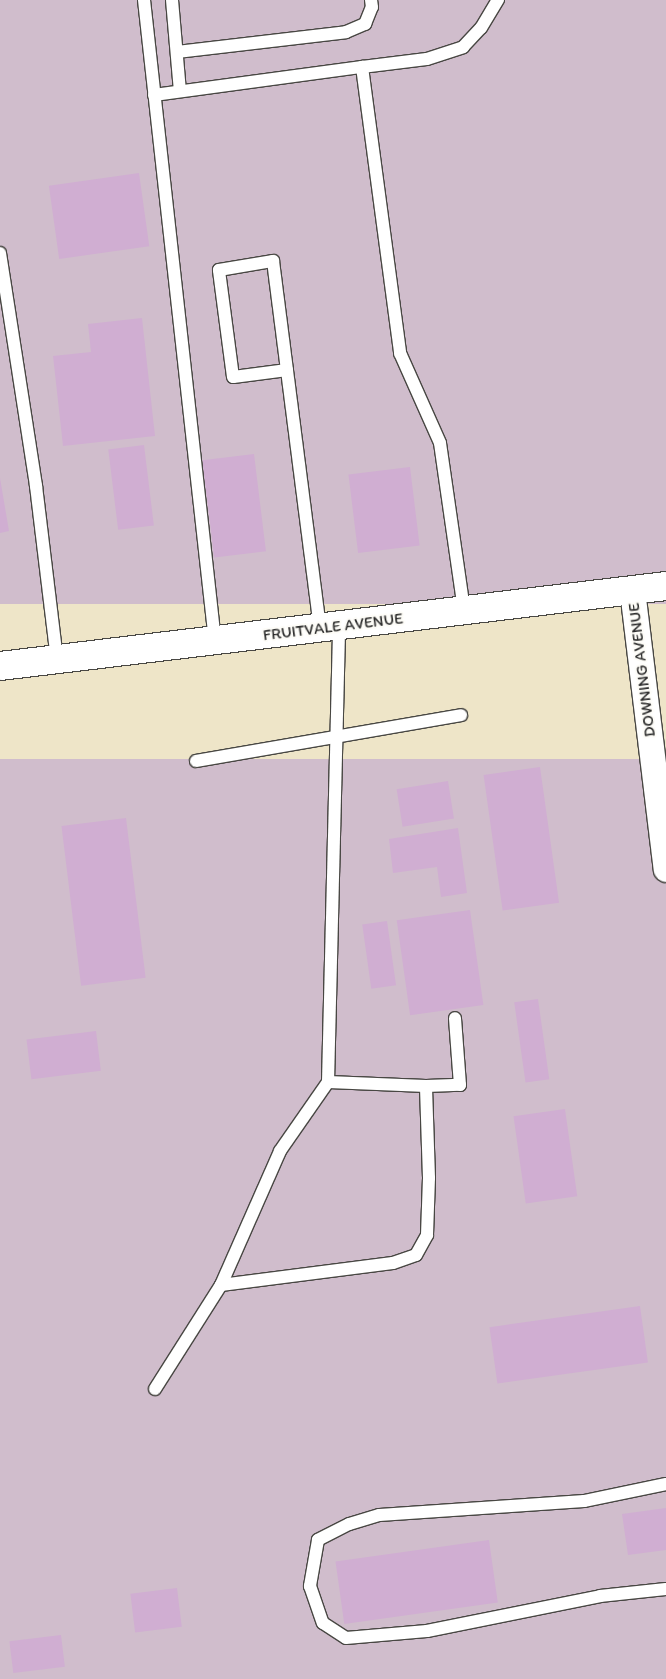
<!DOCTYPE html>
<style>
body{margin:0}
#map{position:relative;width:666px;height:1679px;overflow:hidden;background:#eee5c8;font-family:Itim,sans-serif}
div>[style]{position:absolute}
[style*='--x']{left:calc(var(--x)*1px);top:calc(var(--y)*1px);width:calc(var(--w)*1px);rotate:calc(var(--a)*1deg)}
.industrial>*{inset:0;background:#d0bdcc;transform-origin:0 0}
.building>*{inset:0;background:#d0aed2;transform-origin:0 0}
.roads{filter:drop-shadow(1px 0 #484743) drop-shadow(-1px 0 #484743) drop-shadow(0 1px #484743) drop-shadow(0 -1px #484743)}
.service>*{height:12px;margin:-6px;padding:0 6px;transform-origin:6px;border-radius:6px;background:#fff}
.minor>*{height:25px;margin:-12.5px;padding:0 12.5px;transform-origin:12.5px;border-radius:12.5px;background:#fff}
.secondary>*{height:28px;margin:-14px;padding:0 14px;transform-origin:14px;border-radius:14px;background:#fff}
span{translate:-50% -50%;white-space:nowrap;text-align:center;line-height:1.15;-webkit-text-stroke:4px #fdfcf7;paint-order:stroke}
.street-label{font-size:16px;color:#2b2b2b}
</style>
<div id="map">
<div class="industrial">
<i style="left:0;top:0;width:666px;height:604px"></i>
<i style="left:666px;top:759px;width:920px;height:671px;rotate:90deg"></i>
</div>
<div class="building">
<i style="left:139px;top:173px;width:74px;height:91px;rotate:82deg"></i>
<i style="clip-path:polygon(142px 318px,155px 436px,63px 446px,53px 356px,91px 352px,88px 324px)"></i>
<i style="left:144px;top:445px;width:81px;height:36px;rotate:83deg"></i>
<i style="left:254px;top:454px;width:98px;height:52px;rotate:83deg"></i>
<i style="left:410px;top:467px;width:79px;height:62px;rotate:83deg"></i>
<i style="clip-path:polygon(0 478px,9px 531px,0 533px)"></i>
<i style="left:540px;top:767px;width:137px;height:57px;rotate:82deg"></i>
<i style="left:448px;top:781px;width:38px;height:52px;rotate:81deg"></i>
<i style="left:126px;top:818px;width:161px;height:65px;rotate:83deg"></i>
<i style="clip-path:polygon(458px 828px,467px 893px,441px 897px,437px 867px,393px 873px,389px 839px)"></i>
<i style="left:470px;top:910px;width:96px;height:74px;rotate:82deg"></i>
<i style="left:387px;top:921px;width:65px;height:25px;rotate:82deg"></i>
<i style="left:538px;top:999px;width:81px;height:24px;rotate:82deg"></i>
<i style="left:96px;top:1031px;width:40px;height:70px;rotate:83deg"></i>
<i style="left:565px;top:1109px;width:88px;height:52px;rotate:82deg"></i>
<i style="left:640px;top:1306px;width:57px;height:152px;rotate:82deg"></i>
<i style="clip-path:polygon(666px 1508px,666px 1550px,628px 1555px,622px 1514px)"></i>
<i style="left:489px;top:1540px;width:63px;height:155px;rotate:82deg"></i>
<i style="left:177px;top:1588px;width:39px;height:47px;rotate:83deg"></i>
<i style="left:61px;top:1635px;width:32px;height:52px;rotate:83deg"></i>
</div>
<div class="roads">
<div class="service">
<i style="--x:144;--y:0;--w:645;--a:83.68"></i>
<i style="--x:172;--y:0;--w:91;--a:85"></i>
<i style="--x:177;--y:52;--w:170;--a:-6.7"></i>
<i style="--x:346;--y:32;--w:21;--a:-23"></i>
<i style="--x:365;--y:24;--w:18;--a:-68"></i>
<i style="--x:372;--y:7;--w:7;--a:-98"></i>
<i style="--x:362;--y:67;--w:65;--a:-7"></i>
<i style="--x:427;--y:59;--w:38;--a:-18"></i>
<i style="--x:463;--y:47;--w:26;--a:-47"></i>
<i style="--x:481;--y:28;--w:33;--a:-59"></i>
<i style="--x:154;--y:95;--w:210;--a:-7.7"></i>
<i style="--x:362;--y:67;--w:289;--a:82.4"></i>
<i style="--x:400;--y:353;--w:98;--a:66"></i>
<i style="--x:440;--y:443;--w:169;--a:81.8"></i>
<i style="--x:0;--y:253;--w:236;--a:81.2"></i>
<i style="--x:36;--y:486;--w:174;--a:83.1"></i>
<i style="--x:287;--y:370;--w:54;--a:172.6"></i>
<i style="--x:233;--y:377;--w:108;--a:-97.5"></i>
<i style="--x:219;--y:270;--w:55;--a:-9.5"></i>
<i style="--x:273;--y:261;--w:372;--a:82.7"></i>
<i style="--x:196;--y:761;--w:269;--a:-9.8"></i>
<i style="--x:426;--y:1086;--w:34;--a:-2"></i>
<i style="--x:460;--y:1085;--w:67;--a:-94.3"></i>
<i style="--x:221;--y:1285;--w:173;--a:-7.3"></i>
<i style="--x:393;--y:1263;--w:24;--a:-19"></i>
<i style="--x:416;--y:1255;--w:23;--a:-61"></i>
<i style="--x:427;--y:1235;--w:57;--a:-88"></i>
<i style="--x:429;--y:1178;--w:92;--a:-91.9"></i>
<i style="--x:426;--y:1086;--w:98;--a:-177.7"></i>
<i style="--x:155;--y:1389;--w:123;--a:-57.6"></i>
<i style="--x:221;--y:1285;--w:146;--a:-66.2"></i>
<i style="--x:280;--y:1151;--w:84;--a:-55.2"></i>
<i style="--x:328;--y:1082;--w:455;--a:-88.6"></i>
<i style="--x:666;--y:1484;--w:84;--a:168.3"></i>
<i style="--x:584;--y:1501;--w:205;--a:176.1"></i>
<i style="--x:379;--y:1515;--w:31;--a:163"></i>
<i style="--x:349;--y:1524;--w:35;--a:153"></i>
<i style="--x:318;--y:1540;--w:47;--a:99.9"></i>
<i style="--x:310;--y:1586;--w:39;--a:71"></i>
<i style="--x:323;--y:1623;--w:27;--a:33"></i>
<i style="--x:346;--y:1638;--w:81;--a:-4.9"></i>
<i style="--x:427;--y:1631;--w:177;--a:-11.4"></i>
<i style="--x:600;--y:1596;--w:66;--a:-6.1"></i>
</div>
<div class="minor">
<i style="--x:632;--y:590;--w:281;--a:83.1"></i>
</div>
<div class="secondary">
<i style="--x:0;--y:666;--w:671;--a:-6.85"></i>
</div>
</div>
<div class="street-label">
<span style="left:333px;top:627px;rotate:-7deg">FRUITVALE AVENUE</span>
<span style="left:642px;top:670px;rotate:-97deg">DOWNING AVENUE</span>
</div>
</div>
